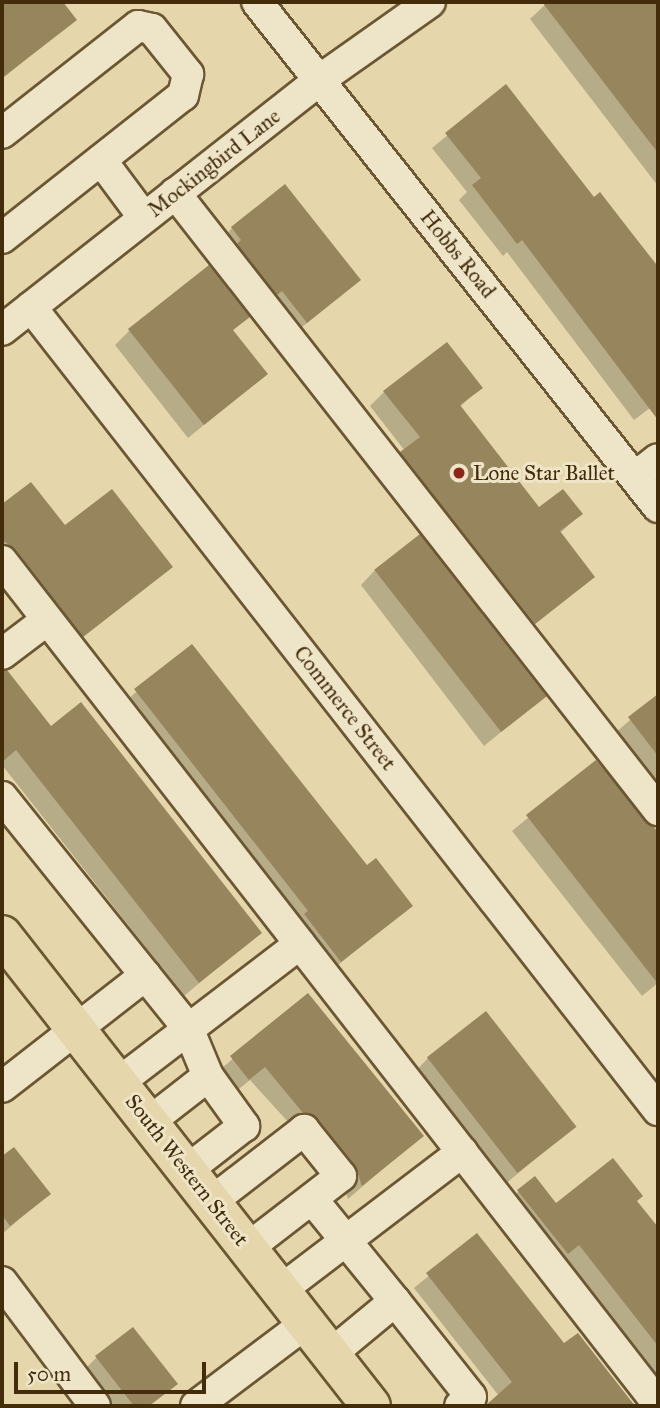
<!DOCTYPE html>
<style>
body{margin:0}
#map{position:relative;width:660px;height:1408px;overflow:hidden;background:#e5d7ab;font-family:"IM FELL Great Primer",serif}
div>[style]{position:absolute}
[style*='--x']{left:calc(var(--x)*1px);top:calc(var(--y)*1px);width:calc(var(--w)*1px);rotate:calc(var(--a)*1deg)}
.shadow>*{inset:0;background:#0003}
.building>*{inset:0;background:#97855e;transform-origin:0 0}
.roads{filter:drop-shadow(2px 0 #6b5732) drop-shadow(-2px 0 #6b5732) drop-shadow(0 2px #6b5732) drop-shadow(0 -2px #6b5732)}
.minor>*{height:30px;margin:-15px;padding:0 15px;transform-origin:15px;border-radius:15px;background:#eee5c8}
.major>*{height:38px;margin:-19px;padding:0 19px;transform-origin:19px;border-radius:19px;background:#e5d7ab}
.dots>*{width:19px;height:19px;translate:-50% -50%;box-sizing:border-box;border:4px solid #eee5c8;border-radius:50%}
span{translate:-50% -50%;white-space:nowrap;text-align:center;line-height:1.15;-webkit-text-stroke:6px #eee5c8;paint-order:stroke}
.street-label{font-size:21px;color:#422c0a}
.poi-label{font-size:21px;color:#422c0a}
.left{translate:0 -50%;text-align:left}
.frame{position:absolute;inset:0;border:4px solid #422c0a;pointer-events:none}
.scale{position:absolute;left:14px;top:1362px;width:192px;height:32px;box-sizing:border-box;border:4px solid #422c0a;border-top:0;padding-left:9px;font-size:21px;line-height:24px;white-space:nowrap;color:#422c0a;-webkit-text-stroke:5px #eee5c8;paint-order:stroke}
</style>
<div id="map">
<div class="shadow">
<i style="clip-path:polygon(2px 2px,60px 2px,74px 20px,2px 79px)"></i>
<i style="clip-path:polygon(548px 2px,658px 2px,658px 186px,530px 19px)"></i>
<i style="clip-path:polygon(506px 87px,594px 199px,600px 194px,658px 266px,658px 402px,634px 420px,507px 252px,503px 256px,459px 200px,467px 192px,432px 148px)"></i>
<i style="clip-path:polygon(232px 228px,359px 280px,295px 333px,221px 240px)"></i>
<i style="clip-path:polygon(247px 317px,232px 331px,266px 374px,188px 438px,115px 345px,130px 330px)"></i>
<i style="clip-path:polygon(480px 388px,460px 407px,539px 510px,581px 514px,560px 533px,593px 577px,519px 637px,387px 468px,405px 451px,370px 406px,384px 392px)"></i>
<i style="clip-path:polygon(31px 484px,65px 528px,171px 567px,69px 648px,2px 562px,2px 507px)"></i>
<i style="clip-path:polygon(375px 570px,545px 696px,484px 746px,361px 585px)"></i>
<i style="clip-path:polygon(191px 646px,367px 867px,411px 906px,327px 974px,122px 704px)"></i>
<i style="clip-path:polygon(7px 673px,51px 728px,260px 932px,184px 996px,2px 765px,2px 677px)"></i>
<i style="clip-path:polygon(658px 696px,658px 788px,615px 733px)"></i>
<i style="clip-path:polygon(596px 762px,658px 838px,658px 983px,642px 996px,512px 831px)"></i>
<i style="clip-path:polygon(308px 996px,421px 1136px,348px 1199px,341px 1180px,250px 1080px,234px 1093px,217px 1072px)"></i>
<i style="clip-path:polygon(428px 1058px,575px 1126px,503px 1186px,414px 1073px)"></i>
<i style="clip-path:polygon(13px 1149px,49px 1194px,2px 1234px,2px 1158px)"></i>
<i style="clip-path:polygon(519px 1191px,556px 1206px,636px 1201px,658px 1230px,658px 1376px,565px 1257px,554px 1266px,505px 1204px)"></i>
<i style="clip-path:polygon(477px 1236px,564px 1346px,578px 1335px,635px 1406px,489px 1406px,499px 1396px,414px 1288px)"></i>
<i style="clip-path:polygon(96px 1358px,175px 1384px,149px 1406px,114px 1406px,85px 1369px)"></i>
</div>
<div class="building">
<i style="clip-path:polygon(2px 2px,63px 2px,77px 20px,2px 78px)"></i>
<i style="clip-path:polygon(542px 2px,658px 2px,658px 153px)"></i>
<i style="clip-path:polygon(506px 84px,594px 197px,600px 192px,658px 267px,658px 420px,522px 240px,517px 244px,472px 185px,481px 178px,445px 133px)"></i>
<i style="clip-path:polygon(285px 184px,361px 280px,307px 323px,282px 291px,277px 295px,237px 244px,241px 240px,231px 227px)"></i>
<i style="clip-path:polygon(209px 265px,250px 317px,233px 330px,268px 374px,204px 425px,128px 329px)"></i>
<i style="clip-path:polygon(447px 342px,483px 388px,460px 405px,539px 507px,563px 489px,583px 514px,560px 531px,595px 577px,535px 624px,400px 452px,420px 437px,383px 391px)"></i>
<i style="clip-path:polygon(31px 482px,65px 525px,112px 489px,173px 567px,83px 637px,16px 550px,2px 540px,2px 504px)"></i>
<i style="left:420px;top:534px;width:206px;height:58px;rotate:52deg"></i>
<i style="clip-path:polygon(192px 644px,367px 865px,376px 858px,413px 906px,341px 962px,304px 914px,308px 911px,134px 689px)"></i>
<i style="clip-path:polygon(7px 670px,51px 726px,81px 702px,262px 933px,199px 983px,16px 750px,2px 762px,2px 671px)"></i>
<i style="clip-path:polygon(658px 694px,658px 756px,628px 717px)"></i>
<i style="clip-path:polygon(596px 760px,658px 832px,658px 984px,526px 815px)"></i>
<i style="clip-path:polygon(308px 993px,424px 1136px,362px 1186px,355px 1165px,318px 1119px,303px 1113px,265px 1067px,249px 1080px,230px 1056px)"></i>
<i style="left:486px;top:1011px;width:147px;height:75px;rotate:52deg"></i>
<i style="clip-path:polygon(14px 1147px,51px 1194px,10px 1226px,2px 1215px,2px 1156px)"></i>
<i style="clip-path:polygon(613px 1158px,643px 1196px,637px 1201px,658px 1227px,658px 1346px,579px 1245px,568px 1254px,517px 1190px,535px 1176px,556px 1203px)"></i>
<i style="clip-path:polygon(477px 1233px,564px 1343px,578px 1333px,635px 1406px,485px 1406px,512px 1382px,426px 1273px)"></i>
<i style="clip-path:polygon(133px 1327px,178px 1384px,149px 1406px,134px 1406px,95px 1356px)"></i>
</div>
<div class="roads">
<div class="minor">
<i style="--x:257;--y:2;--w:645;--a:51.55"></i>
<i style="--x:2;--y:133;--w:173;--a:-38.2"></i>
<i style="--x:138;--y:26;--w:14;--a:12"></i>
<i style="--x:152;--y:29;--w:58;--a:51.3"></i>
<i style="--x:188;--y:74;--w:22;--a:103"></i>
<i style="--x:183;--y:95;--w:231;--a:141.7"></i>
<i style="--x:101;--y:160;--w:72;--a:53.4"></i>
<i style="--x:175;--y:193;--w:784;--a:51.95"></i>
<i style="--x:31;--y:307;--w:1019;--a:52.02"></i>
<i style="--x:2;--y:330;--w:402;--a:-38.2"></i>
<i style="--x:318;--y:81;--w:137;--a:-35.2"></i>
<i style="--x:635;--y:477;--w:29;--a:-38"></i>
<i style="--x:2;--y:561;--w:1068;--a:52.11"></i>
<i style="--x:2;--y:654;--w:56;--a:-37.1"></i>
<i style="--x:2;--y:797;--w:297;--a:51.2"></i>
<i style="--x:188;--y:1028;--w:52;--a:67.4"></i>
<i style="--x:208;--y:1076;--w:62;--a:54.2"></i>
<i style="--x:244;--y:1126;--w:72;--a:142.3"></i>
<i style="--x:118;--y:1083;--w:229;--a:-37.4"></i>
<i style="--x:2;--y:1087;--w:182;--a:-37.9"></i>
<i style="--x:149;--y:1122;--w:75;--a:-37.9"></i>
<i style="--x:312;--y:1199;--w:132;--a:50.9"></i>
<i style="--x:395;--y:1301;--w:83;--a:140.4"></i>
<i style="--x:211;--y:1202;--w:118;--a:-37.7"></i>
<i style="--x:304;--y:1130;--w:59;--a:51.2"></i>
<i style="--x:341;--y:1176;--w:118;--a:142.3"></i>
<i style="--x:2;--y:1282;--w:155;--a:53.1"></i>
<i style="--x:281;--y:1290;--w:228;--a:-37.3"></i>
<i style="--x:395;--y:1301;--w:122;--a:51.6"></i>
<i style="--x:471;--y:1397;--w:14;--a:141"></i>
<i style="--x:196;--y:1406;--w:138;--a:-37"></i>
</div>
<div class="major">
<i style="--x:2;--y:935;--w:598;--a:51.92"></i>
</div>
</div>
<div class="dots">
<i style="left:459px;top:473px;background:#8f2418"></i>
</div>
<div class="street-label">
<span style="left:214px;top:163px;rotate:-38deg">Mockingbird Lane</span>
<span style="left:458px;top:254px;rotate:51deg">Hobbs Road</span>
<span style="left:345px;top:708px;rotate:52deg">Commerce Street</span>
<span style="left:187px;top:1170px;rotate:52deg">South Western Street</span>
</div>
<div class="poi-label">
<span class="left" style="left:473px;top:473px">Lone Star Ballet</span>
</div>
<div class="frame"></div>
<div class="scale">50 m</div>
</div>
